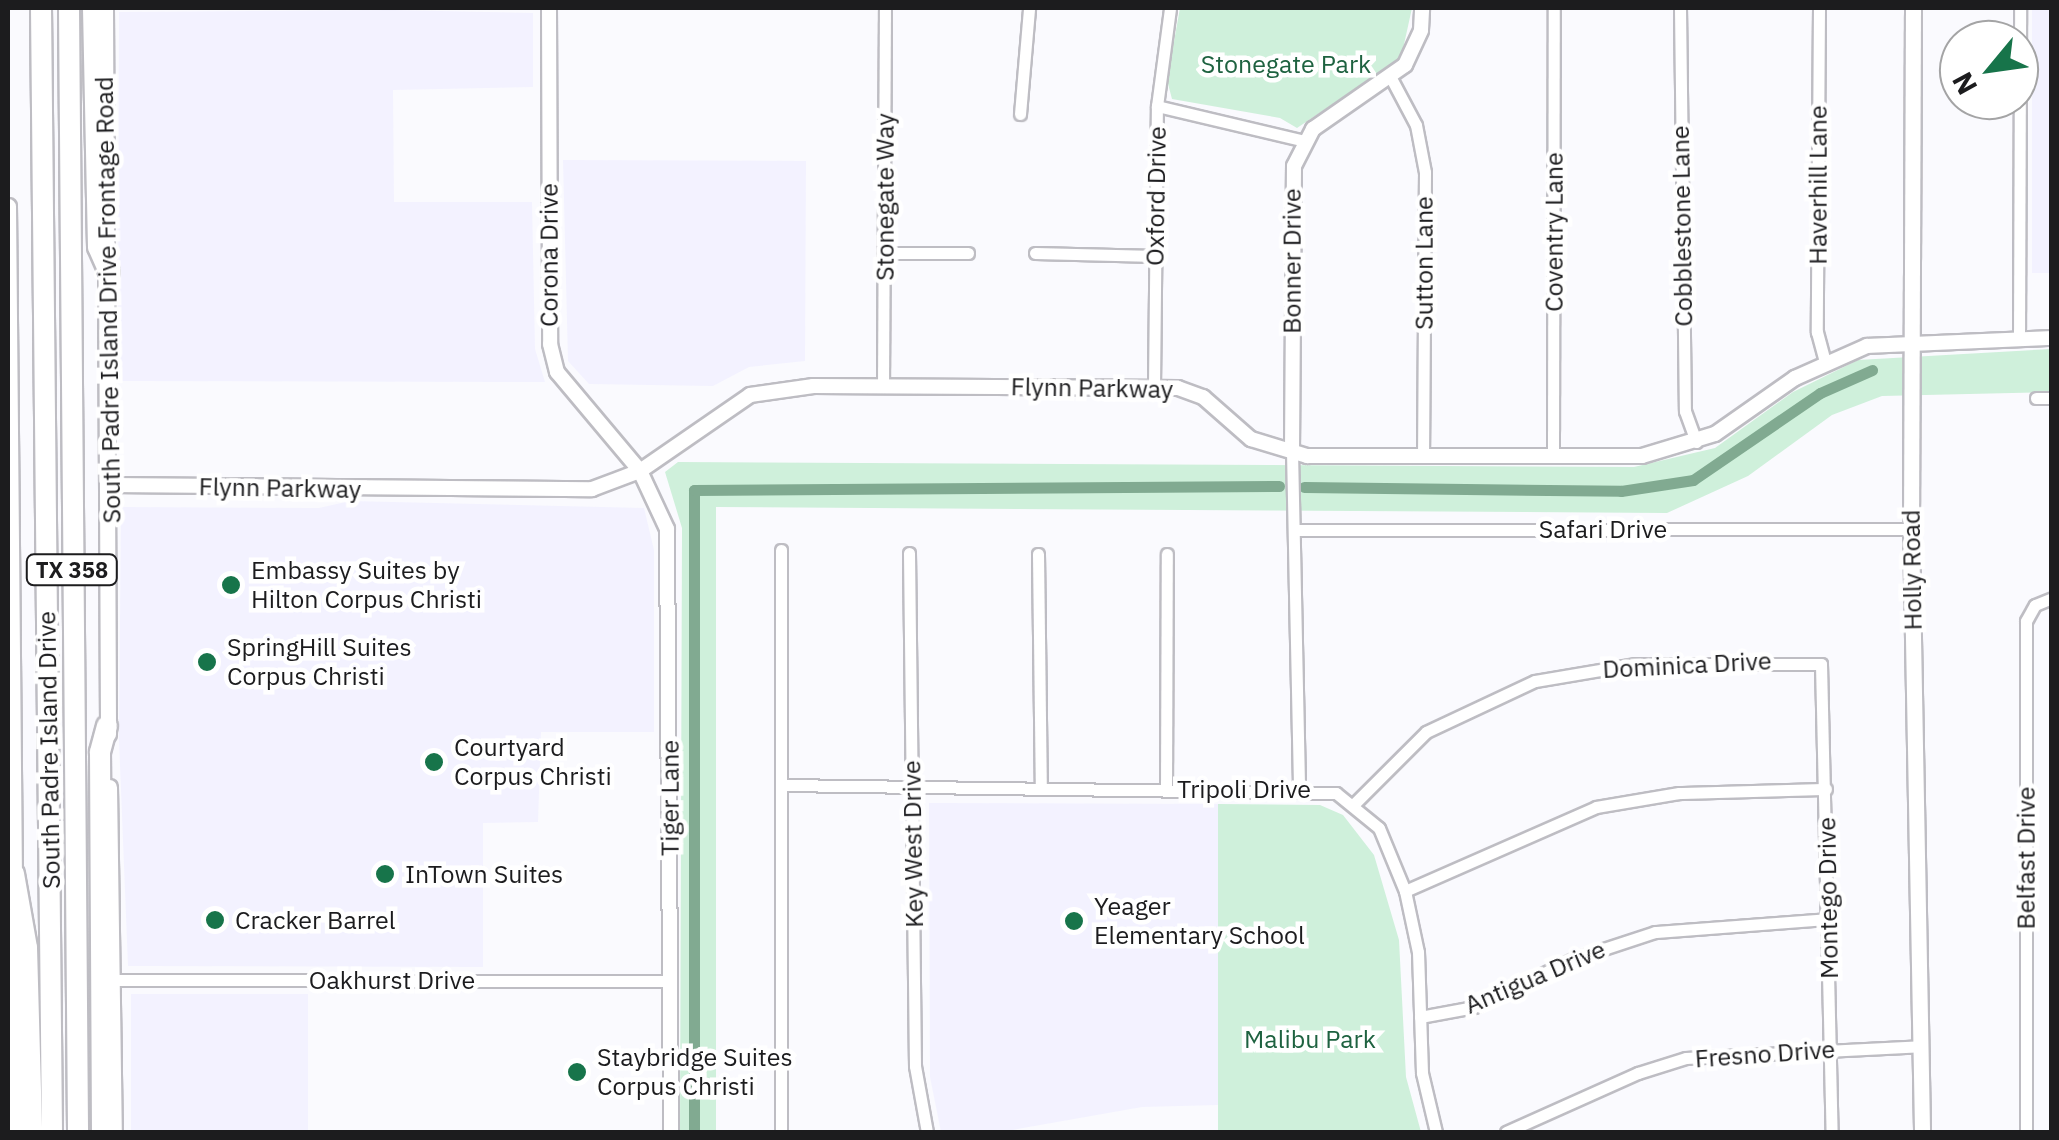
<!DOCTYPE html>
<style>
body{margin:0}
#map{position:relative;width:2059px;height:1140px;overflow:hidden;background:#fafafe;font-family:"IBM Plex Sans",sans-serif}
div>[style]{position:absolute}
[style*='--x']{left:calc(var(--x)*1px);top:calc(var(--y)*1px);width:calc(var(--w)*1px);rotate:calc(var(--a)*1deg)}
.built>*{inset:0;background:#f3f2ff;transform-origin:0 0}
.green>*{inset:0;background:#cff0db}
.canal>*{height:11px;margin:-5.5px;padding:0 5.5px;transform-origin:5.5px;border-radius:5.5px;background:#81aa91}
.roads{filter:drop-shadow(2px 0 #bebdc3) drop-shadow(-2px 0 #bebdc3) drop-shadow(0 2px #bebdc3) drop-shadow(0 -2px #bebdc3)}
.minor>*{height:11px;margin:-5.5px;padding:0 5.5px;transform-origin:5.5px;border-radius:5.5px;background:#fff}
.tertiary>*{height:14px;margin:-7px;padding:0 7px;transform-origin:7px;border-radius:7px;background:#fff}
.secondary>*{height:15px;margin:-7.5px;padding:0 7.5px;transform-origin:7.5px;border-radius:7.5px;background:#fff}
.motorway>*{height:20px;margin:-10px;padding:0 10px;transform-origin:10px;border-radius:10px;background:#fff}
.dots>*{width:28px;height:28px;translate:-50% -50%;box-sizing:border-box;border:5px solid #fff;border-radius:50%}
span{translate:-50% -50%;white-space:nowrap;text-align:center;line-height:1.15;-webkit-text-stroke:9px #fff;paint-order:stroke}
.shield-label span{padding:2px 8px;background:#fff;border:2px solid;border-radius:8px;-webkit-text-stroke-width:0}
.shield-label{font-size:22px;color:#1c1c1e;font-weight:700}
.park-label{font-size:25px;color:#1e6240}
.street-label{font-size:25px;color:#1c1c1e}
.poi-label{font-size:25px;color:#1c1c1e}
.left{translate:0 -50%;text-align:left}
.frame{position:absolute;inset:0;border:10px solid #1c1c1e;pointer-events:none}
.north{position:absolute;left:1939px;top:20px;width:100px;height:100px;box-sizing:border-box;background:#fff;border:2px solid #a4a4a5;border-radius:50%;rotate:241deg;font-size:28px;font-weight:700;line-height:40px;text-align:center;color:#1c1c1e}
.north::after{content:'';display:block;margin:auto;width:35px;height:45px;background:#17744a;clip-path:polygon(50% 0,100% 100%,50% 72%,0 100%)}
</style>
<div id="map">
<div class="built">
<i style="left:2032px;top:8px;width:19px;height:265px"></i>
<i style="clip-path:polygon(392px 10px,533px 13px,533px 87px,393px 90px,394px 202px,532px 202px,535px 349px,545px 382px,118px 381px,119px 12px)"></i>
<i style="clip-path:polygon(563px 160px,806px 161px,805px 361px,749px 367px,713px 386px,589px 384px,568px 361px)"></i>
<i style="clip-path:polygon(350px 501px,644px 508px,654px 550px,654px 732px,541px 732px,538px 822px,483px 823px,483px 967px,128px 966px,119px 740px,121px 507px,319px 508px)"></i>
<i style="clip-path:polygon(929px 803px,1218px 804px,1218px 1105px,1142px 1107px,1001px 1132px,941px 1132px,930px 1077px)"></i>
<i style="left:131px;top:994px;width:177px;height:138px"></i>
</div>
<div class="green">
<i style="clip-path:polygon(1180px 8px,1412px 8px,1401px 58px,1297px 128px,1280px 118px,1172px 99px,1167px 80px)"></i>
<i style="clip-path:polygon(2051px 349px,2051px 392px,1882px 396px,1832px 415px,1748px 476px,1667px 513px,716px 507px,716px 1132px,680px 1132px,682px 528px,665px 472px,678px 462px,1634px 467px,1715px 448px,1793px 392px,1858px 360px)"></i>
<i style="clip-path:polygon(1218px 804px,1320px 805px,1343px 815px,1374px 855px,1399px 940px,1406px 1077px,1421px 1132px,1218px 1132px)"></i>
</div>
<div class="canal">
<i style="--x:1304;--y:487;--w:317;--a:0.7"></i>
<i style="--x:1621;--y:491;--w:73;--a:-8.7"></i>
<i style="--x:1693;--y:480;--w:154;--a:-34.4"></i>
<i style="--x:1820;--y:393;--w:57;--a:-23.9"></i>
<i style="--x:694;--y:1132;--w:642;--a:-90"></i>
<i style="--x:694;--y:490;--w:585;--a:-0.39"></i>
</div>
<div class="roads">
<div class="minor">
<i style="--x:1680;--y:8;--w:403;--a:89.3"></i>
<i style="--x:1685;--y:411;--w:33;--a:70"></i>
<i style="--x:1819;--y:8;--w:324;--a:90.4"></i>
<i style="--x:1817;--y:332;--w:31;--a:75"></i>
<i style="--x:1391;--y:78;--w:53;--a:62"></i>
<i style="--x:1416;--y:125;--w:48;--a:79.2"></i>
<i style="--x:1425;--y:172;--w:284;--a:90.4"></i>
<i style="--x:1157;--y:106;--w:152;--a:13.3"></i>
<i style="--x:1020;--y:114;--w:106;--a:-85.1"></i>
<i style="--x:885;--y:253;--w:83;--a:0"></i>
<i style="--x:1035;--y:253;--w:121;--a:1.4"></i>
<i style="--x:2019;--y:338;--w:330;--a:-89.8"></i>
<i style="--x:883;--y:386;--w:378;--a:-89.7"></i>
<i style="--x:1154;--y:386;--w:280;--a:-89.4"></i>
<i style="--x:1157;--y:106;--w:99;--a:-82.4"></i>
<i style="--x:2036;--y:398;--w:16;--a:0"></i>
<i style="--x:1292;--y:451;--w:337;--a:88.8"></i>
<i style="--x:1553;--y:456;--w:448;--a:-89.9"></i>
<i style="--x:1294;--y:530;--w:617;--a:-0.09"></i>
<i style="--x:909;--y:553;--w:513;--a:89.33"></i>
<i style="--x:915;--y:1066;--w:67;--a:79.7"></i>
<i style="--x:1038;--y:554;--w:234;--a:89.3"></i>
<i style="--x:782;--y:785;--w:554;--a:0.83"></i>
<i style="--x:1336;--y:793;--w:55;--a:39.1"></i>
<i style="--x:1379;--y:828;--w:68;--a:67.6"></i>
<i style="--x:1405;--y:891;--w:62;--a:78"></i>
<i style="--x:1418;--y:952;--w:121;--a:88.1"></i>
<i style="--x:1422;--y:1073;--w:61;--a:76.7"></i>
<i style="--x:1166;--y:789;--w:235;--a:-89.8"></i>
<i style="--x:1355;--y:803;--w:100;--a:-45"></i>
<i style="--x:1426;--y:732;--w:120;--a:-25.1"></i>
<i style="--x:1535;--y:681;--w:102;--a:-9.6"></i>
<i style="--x:1636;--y:664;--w:185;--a:0"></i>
<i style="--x:1821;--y:664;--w:468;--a:88.7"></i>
<i style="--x:1405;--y:891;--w:209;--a:-23.7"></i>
<i style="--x:1596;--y:807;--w:84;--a:-9.6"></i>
<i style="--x:1679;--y:793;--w:147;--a:-1.6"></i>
<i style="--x:116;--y:980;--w:553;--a:0.1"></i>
<i style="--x:1420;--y:1017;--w:55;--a:-10.5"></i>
<i style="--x:1474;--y:1007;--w:110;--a:-25.9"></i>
<i style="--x:1573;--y:959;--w:86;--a:-18.2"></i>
<i style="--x:1655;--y:932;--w:173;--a:-4.3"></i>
<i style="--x:781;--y:1132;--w:582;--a:-90"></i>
<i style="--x:1506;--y:1132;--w:145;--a:-24.1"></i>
<i style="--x:1638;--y:1073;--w:50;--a:-17.4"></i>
<i style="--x:1686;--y:1058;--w:234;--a:-2.9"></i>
<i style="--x:2026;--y:1132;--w:511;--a:-90"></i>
<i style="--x:2026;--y:621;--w:18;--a:-61"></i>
<i style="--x:2035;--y:605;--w:18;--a:-22"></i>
</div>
<div class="tertiary">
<i style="--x:549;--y:8;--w:336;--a:89.8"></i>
<i style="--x:550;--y:344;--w:29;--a:76"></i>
<i style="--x:557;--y:372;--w:129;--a:50"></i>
<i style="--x:640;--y:471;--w:64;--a:65"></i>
<i style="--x:667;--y:529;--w:603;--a:89.62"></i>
<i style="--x:1292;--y:451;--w:285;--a:-89.6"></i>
<i style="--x:1294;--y:166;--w:42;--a:-62.8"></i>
<i style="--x:1313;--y:129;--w:112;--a:-34.8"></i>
<i style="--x:1405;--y:65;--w:38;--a:-65"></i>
<i style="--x:1421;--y:30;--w:22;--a:-87"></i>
<i style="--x:111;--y:485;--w:481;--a:0.5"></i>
<i style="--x:592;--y:489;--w:51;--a:-20.6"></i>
<i style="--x:640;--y:471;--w:134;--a:-34.6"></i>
<i style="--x:750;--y:395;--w:64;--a:-8.1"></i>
<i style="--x:813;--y:386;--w:365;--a:0.3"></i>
<i style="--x:1178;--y:388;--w:27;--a:20"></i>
<i style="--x:1203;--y:397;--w:64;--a:41.2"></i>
<i style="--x:1251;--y:439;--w:59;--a:16.9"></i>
<i style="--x:1307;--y:456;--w:335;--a:0"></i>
<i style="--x:1642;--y:456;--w:76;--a:-16.8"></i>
<i style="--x:1715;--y:434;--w:98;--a:-35"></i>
<i style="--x:1795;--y:378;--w:79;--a:-24"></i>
<i style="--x:1867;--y:346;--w:185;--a:-2.5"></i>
</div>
<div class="secondary">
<i style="--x:105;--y:8;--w:726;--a:89.76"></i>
<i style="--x:1913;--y:8;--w:521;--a:90.22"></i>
<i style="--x:1911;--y:529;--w:603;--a:88.95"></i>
<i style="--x:8;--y:206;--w:676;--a:89.49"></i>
<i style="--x:109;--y:787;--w:345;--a:89.2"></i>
<i style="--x:14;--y:915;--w:217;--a:89.7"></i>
</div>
<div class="motorway">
<i style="--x:41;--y:8;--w:1124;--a:89.44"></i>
<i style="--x:69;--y:8;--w:1124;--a:89.54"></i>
<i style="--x:93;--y:8;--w:239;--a:88.8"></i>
<i style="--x:98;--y:247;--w:27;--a:66"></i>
<i style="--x:14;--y:874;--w:75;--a:80"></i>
<i style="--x:27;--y:948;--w:184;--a:88.4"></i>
<i style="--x:102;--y:1132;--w:380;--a:-90.3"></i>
<i style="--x:100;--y:752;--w:27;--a:-75"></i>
</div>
</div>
<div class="dots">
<i style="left:231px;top:585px;background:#17744a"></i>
<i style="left:207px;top:662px;background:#17744a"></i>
<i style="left:434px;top:762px;background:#17744a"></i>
<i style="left:385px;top:874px;background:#17744a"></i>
<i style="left:215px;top:920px;background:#17744a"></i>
<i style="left:1074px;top:921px;background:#17744a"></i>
<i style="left:577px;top:1072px;background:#17744a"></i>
</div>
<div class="shield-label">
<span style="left:72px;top:570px">TX 358</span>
</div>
<div class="park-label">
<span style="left:1286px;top:64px">Stonegate Park</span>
<span style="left:1310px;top:1039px">Malibu Park</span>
</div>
<div class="street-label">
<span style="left:1818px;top:185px;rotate:-90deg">Haverhill Lane</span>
<span style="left:1156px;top:196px;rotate:-89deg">Oxford Drive</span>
<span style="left:885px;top:197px;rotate:-90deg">Stonegate Way</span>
<span style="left:1682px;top:226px;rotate:-91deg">Cobblestone Lane</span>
<span style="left:1554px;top:232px;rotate:-90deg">Coventry Lane</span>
<span style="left:549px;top:255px;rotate:-90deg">Corona Drive</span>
<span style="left:1292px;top:261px;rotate:-90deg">Bonner Drive</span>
<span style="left:1424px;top:263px;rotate:-90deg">Sutton Lane</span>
<span style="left:108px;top:300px;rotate:-91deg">South Padre Island Drive Frontage Road</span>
<span style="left:1092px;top:388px;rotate:1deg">Flynn Parkway</span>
<span style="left:280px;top:488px;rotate:1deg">Flynn Parkway</span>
<span style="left:1603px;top:529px">Safari Drive</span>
<span style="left:1912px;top:570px;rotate:-91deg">Holly Road</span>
<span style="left:1687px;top:665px;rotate:-3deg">Dominica Drive</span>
<span style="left:49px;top:750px;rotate:-91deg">South Padre Island Drive</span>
<span style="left:1244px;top:789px">Tripoli Drive</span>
<span style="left:670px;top:798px;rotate:-90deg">Tiger Lane</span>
<span style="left:913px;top:844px;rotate:-91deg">Key West Drive</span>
<span style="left:2026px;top:858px;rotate:-90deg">Belfast Drive</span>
<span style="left:1828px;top:898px;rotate:-91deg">Montego Drive</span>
<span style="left:1535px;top:977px;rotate:-23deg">Antigua Drive</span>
<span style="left:392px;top:980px">Oakhurst Drive</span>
<span style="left:1765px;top:1054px;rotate:-4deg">Fresno Drive</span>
</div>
<div class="poi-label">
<span class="left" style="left:251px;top:585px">Embassy Suites by<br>Hilton Corpus Christi</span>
<span class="left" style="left:227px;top:662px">SpringHill Suites<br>Corpus Christi</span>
<span class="left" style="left:454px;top:762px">Courtyard<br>Corpus Christi</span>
<span class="left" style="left:405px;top:874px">InTown Suites</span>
<span class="left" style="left:1094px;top:921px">Yeager<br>Elementary School</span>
<span class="left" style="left:235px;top:920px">Cracker Barrel</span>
<span class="left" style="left:597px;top:1072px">Staybridge Suites<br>Corpus Christi</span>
</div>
<div class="frame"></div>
<div class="north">N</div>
</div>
